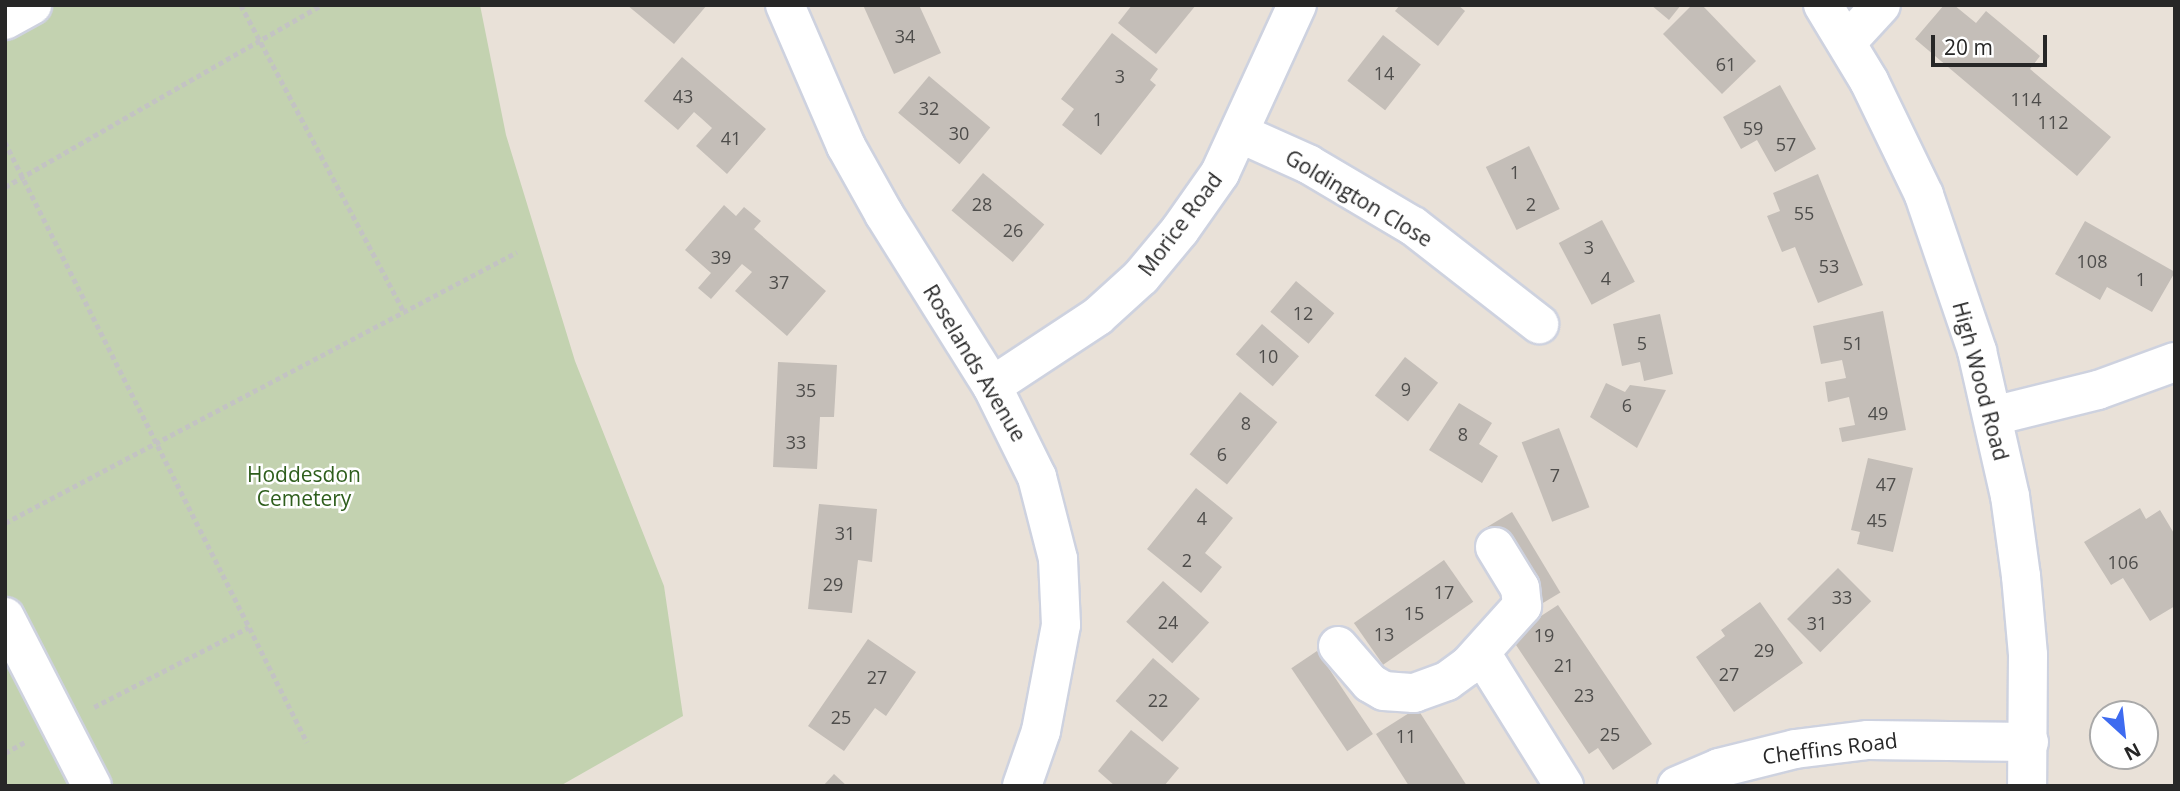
<!DOCTYPE html>
<style>
body{margin:0}
#map{position:relative;width:2180px;height:791px;overflow:hidden;background:#e9e1d8;font-family:"Open Sans",sans-serif}
div>[style]{position:absolute}
[style*='--x']{left:calc(var(--x)*1px);top:calc(var(--y)*1px);width:calc(var(--w)*1px);rotate:calc(var(--a)*1deg)}
.cemetery>*{inset:0;background:#c3d2b0}
.building>*{inset:0;background:#c4beb8;transform-origin:0 0}
.path>*{height:4.5px;margin-top:-2.25px;transform-origin:0;background:repeating-linear-gradient(90deg,#c3c3c3 0 5px,transparent 0 8.5px)}
.roads{filter:drop-shadow(2px 0 #ced2df) drop-shadow(-2px 0 #ced2df) drop-shadow(0 2px #ced2df) drop-shadow(0 -2px #ced2df)}
.minor>*{height:38px;margin:-19px;padding:0 19px;transform-origin:19px;border-radius:19px;background:#fff}
span{translate:-50% -50%;white-space:nowrap;text-align:center;line-height:1.15;-webkit-text-stroke:5px #fff;paint-order:stroke}
.number-label{font-size:18px;color:#4e4d4b}
.number-label span{-webkit-text-stroke-width:0}
.street-label{font-size:21px;color:#272727}
.park-label{font-size:21px;color:#2e5e1c}
.frame{position:absolute;inset:0;border:7px solid #272727;pointer-events:none}
.north{position:absolute;left:2089px;top:700px;width:70px;height:70px;box-sizing:border-box;background:#fff;border:2px solid #a9a9a9;border-radius:50%;rotate:153deg;font-size:19px;font-weight:700;line-height:28px;text-align:center;color:#272727}
.north::after{content:'';display:block;margin:auto;width:24px;height:32px;background:#3e6bf0;clip-path:polygon(50% 0,100% 100%,50% 72%,0 100%)}
.scale{position:absolute;left:1931px;top:35px;width:116px;height:32px;box-sizing:border-box;border:4px solid #272727;border-top:0;padding-left:9px;font-size:21px;line-height:24px;white-space:nowrap;color:#272727;-webkit-text-stroke:5px #fff;paint-order:stroke}
</style>
<div id="map">
<div class="cemetery">
<i style="clip-path:polygon(5px 5px,480px 5px,506px 135px,575px 361px,664px 586px,683px 716px,560px 786px,5px 786px)"></i>
</div>
<div class="building">
<i style="clip-path:polygon(627px 5px,707px 5px,674px 44px)"></i>
<i style="clip-path:polygon(863px 5px,919px 5px,941px 53px,894px 74px)"></i>
<i style="clip-path:polygon(1132px 5px,1196px 5px,1156px 54px,1118px 23px)"></i>
<i style="clip-path:polygon(1400px 5px,1458px 5px,1465px 11px,1438px 46px,1395px 11px)"></i>
<i style="clip-path:polygon(1651px 5px,1681px 5px,1669px 20px)"></i>
<i style="clip-path:polygon(1692px 5px,1702px 5px,1756px 61px,1722px 94px,1663px 34px)"></i>
<i style="clip-path:polygon(1944px 5px,1954px 5px,1976px 23px,1986px 11px,2040px 56px,2030px 69px,2111px 137px,2077px 176px,1915px 39px)"></i>
<i style="clip-path:polygon(1112px 33px,1158px 69px,1150px 80px,1156px 85px,1101px 155px,1062px 125px,1074px 109px,1061px 99px)"></i>
<i style="left:1383px;top:35px;width:48px;height:58px;rotate:38deg"></i>
<i style="clip-path:polygon(682px 57px,766px 129px,727px 174px,696px 146px,712px 128px,701px 118px,694px 112px,678px 130px,644px 101px)"></i>
<i style="left:929px;top:76px;width:80px;height:48px;rotate:40deg"></i>
<i style="clip-path:polygon(1780px 85px,1816px 149px,1775px 172px,1757px 140px,1741px 149px,1723px 117px)"></i>
<i style="left:1529px;top:146px;width:70px;height:48px;rotate:64deg"></i>
<i style="left:983px;top:173px;width:80px;height:49px;rotate:40deg"></i>
<i style="clip-path:polygon(1818px 174px,1863px 285px,1818px 303px,1795px 247px,1782px 252px,1767px 216px,1780px 211px,1773px 193px)"></i>
<i style="clip-path:polygon(724px 205px,736px 216px,744px 207px,761px 221px,754px 229px,826px 291px,787px 336px,735px 291px,752px 272px,742px 264px,711px 299px,698px 288px,711px 273px,685px 250px)"></i>
<i style="left:1602px;top:220px;width:70px;height:49px;rotate:62deg"></i>
<i style="clip-path:polygon(2085px 221px,2175px 272px,2152px 312px,2107px 287px,2100px 300px,2055px 274px)"></i>
<i style="left:1296px;top:281px;width:50px;height:40px;rotate:40deg"></i>
<i style="clip-path:polygon(1883px 311px,1906px 430px,1842px 442px,1839px 428px,1855px 425px,1849px 397px,1828px 402px,1825px 382px,1846px 378px,1842px 360px,1821px 364px,1813px 326px)"></i>
<i style="clip-path:polygon(1660px 314px,1673px 374px,1644px 381px,1640px 362px,1622px 366px,1613px 324px)"></i>
<i style="left:1262px;top:324px;width:49px;height:40px;rotate:41deg"></i>
<i style="left:1405px;top:357px;width:42px;height:49px;rotate:38deg"></i>
<i style="clip-path:polygon(778px 362px,837px 365px,834px 417px,820px 417px,817px 469px,773px 467px)"></i>
<i style="clip-path:polygon(1606px 383px,1625px 392px,1630px 385px,1666px 390px,1637px 448px,1590px 417px)"></i>
<i style="left:1240px;top:392px;width:48px;height:80px;rotate:39deg"></i>
<i style="clip-path:polygon(1459px 403px,1492px 423px,1479px 444px,1498px 456px,1482px 483px,1429px 450px)"></i>
<i style="left:1559px;top:428px;width:85px;height:40px;rotate:69deg"></i>
<i style="clip-path:polygon(1868px 458px,1913px 468px,1893px 552px,1857px 544px,1860px 532px,1851px 530px)"></i>
<i style="clip-path:polygon(1196px 488px,1233px 518px,1205px 553px,1222px 567px,1201px 593px,1147px 549px)"></i>
<i style="clip-path:polygon(819px 504px,877px 509px,872px 562px,858px 560px,852px 613px,808px 609px)"></i>
<i style="clip-path:polygon(2140px 508px,2146px 519px,2160px 510px,2175px 535px,2175px 606px,2150px 621px,2123px 578px,2111px 585px,2084px 542px)"></i>
<i style="left:1512px;top:512px;width:94px;height:33px;rotate:59deg"></i>
<i style="left:1444px;top:560px;width:51px;height:110px;rotate:55deg"></i>
<i style="left:1838px;top:568px;width:47px;height:72px;rotate:45deg"></i>
<i style="left:1163px;top:581px;width:62px;height:55px;rotate:42deg"></i>
<i style="clip-path:polygon(1760px 602px,1803px 663px,1734px 712px,1696px 657px,1725px 636px,1721px 630px)"></i>
<i style="clip-path:polygon(1558px 605px,1652px 744px,1613px 770px,1598px 748px,1589px 754px,1510px 636px)"></i>
<i style="clip-path:polygon(868px 639px,916px 672px,886px 716px,875px 708px,844px 751px,808px 726px)"></i>
<i style="left:1317px;top:651px;width:100px;height:31px;rotate:56deg"></i>
<i style="left:1153px;top:658px;width:62px;height:57px;rotate:41deg"></i>
<i style="clip-path:polygon(1417px 708px,1467px 786px,1409px 786px,1376px 734px)"></i>
<i style="clip-path:polygon(1131px 730px,1179px 768px,1164px 786px,1115px 786px,1098px 771px)"></i>
<i style="clip-path:polygon(834px 774px,847px 786px,823px 786px)"></i>
</div>
<div class="path">
<i style="--x:241;--y:5;--w:348;--a:62"></i>
<i style="--x:5;--y:142;--w:672;--a:63.28"></i>
<i style="--x:5;--y:187;--w:365;--a:-29.9"></i>
<i style="--x:5;--y:523;--w:579;--a:-27.89"></i>
<i style="--x:94;--y:707;--w:174;--a:-27.3"></i>
<i style="--x:5;--y:753;--w:25;--a:-29"></i>
</div>
<div class="roads">
<div class="minor">
<i style="--x:785;--y:5;--w:154;--a:66.6"></i>
<i style="--x:846;--y:146;--w:78;--a:60.8"></i>
<i style="--x:884;--y:214;--w:203;--a:57.9"></i>
<i style="--x:992;--y:386;--w:102;--a:63.7"></i>
<i style="--x:1037;--y:477;--w:85;--a:75.6"></i>
<i style="--x:1058;--y:559;--w:66;--a:87.4"></i>
<i style="--x:1061;--y:625;--w:108;--a:100.7"></i>
<i style="--x:1041;--y:731;--w:58;--a:109.1"></i>
<i style="--x:1823;--y:5;--w:89;--a:58.8"></i>
<i style="--x:1869;--y:81;--w:127;--a:64.2"></i>
<i style="--x:1924;--y:195;--w:165;--a:71.2"></i>
<i style="--x:1977;--y:351;--w:149;--a:77.2"></i>
<i style="--x:2010;--y:496;--w:81;--a:82.2"></i>
<i style="--x:2021;--y:576;--w:79;--a:84.9"></i>
<i style="--x:2028;--y:655;--w:131;--a:90.4"></i>
<i style="--x:5;--y:20;--w:31;--a:-29"></i>
<i style="--x:1847;--y:42;--w:50;--a:-47.4"></i>
<i style="--x:1239;--y:133;--w:76;--a:24.2"></i>
<i style="--x:1308;--y:164;--w:122;--a:30.6"></i>
<i style="--x:1413;--y:226;--w:160;--a:37.9"></i>
<i style="--x:992;--y:386;--w:127;--a:-33.4"></i>
<i style="--x:1098;--y:316;--w:58;--a:-42.2"></i>
<i style="--x:1141;--y:277;--w:61;--a:-50.3"></i>
<i style="--x:1180;--y:230;--w:70;--a:-54.9"></i>
<i style="--x:1220;--y:173;--w:185;--a:-65.4"></i>
<i style="--x:1993;--y:416;--w:108;--a:-13.9"></i>
<i style="--x:2098;--y:390;--w:82;--a:-20"></i>
<i style="--x:5;--y:617;--w:190;--a:62.8"></i>
<i style="--x:1338;--y:646;--w:49;--a:49.1"></i>
<i style="--x:1370;--y:683;--w:16;--a:30"></i>
<i style="--x:1384;--y:691;--w:30;--a:4"></i>
<i style="--x:1414;--y:693;--w:35;--a:-20"></i>
<i style="--x:1447;--y:681;--w:26;--a:-36"></i>
<i style="--x:1468;--y:666;--w:81;--a:-48"></i>
<i style="--x:1522;--y:606;--w:18;--a:-96"></i>
<i style="--x:1520;--y:588;--w:48;--a:-121.4"></i>
<i style="--x:1481;--y:653;--w:157;--a:58"></i>
<i style="--x:1677;--y:786;--w:46;--a:-23.2"></i>
<i style="--x:1719;--y:768;--w:78;--a:-14"></i>
<i style="--x:1795;--y:749;--w:74;--a:-7"></i>
<i style="--x:1868;--y:740;--w:161;--a:0.7"></i>
</div>
</div>
<div class="number-label">
<span style="left:905px;top:36px">34</span>
<span style="left:1726px;top:64px">61</span>
<span style="left:1384px;top:73px">14</span>
<span style="left:1120px;top:76px">3</span>
<span style="left:683px;top:96px">43</span>
<span style="left:2026px;top:99px">114</span>
<span style="left:929px;top:108px">32</span>
<span style="left:1098px;top:119px">1</span>
<span style="left:2053px;top:122px">112</span>
<span style="left:1753px;top:128px">59</span>
<span style="left:959px;top:133px">30</span>
<span style="left:731px;top:138px">41</span>
<span style="left:1786px;top:144px">57</span>
<span style="left:1515px;top:172px">1</span>
<span style="left:982px;top:204px">28</span>
<span style="left:1531px;top:204px">2</span>
<span style="left:1804px;top:213px">55</span>
<span style="left:1013px;top:230px">26</span>
<span style="left:1589px;top:247px">3</span>
<span style="left:721px;top:257px">39</span>
<span style="left:2092px;top:261px">108</span>
<span style="left:1829px;top:266px">53</span>
<span style="left:1606px;top:278px">4</span>
<span style="left:2141px;top:279px">1</span>
<span style="left:779px;top:282px">37</span>
<span style="left:1303px;top:313px">12</span>
<span style="left:1642px;top:343px">5</span>
<span style="left:1853px;top:343px">51</span>
<span style="left:1268px;top:356px">10</span>
<span style="left:1406px;top:389px">9</span>
<span style="left:806px;top:390px">35</span>
<span style="left:1627px;top:405px">6</span>
<span style="left:1878px;top:413px">49</span>
<span style="left:1246px;top:423px">8</span>
<span style="left:1463px;top:434px">8</span>
<span style="left:796px;top:442px">33</span>
<span style="left:1222px;top:454px">6</span>
<span style="left:1555px;top:475px">7</span>
<span style="left:1886px;top:484px">47</span>
<span style="left:1202px;top:518px">4</span>
<span style="left:1877px;top:520px">45</span>
<span style="left:845px;top:533px">31</span>
<span style="left:1187px;top:560px">2</span>
<span style="left:2123px;top:562px">106</span>
<span style="left:833px;top:584px">29</span>
<span style="left:1444px;top:592px">17</span>
<span style="left:1842px;top:597px">33</span>
<span style="left:1414px;top:613px">15</span>
<span style="left:1168px;top:622px">24</span>
<span style="left:1817px;top:623px">31</span>
<span style="left:1384px;top:634px">13</span>
<span style="left:1544px;top:635px">19</span>
<span style="left:1764px;top:650px">29</span>
<span style="left:1564px;top:665px">21</span>
<span style="left:1729px;top:674px">27</span>
<span style="left:877px;top:677px">27</span>
<span style="left:1584px;top:695px">23</span>
<span style="left:1158px;top:700px">22</span>
<span style="left:841px;top:717px">25</span>
<span style="left:1610px;top:734px">25</span>
<span style="left:1406px;top:736px">11</span>
</div>
<div class="street-label">
<span style="left:1359px;top:198px;rotate:31deg">Goldington Close</span>
<span style="left:1180px;top:224px;rotate:-53deg">Morice Road</span>
<span style="left:975px;top:363px;rotate:59deg">Roselands Avenue</span>
<span style="left:1981px;top:381px;rotate:75deg">High Wood Road</span>
<span style="left:1830px;top:748px;rotate:-7deg">Cheffins Road</span>
</div>
<div class="park-label">
<span style="left:304px;top:486px">Hoddesdon<br>Cemetery</span>
</div>
<div class="frame"></div>
<div class="north">N</div>
<div class="scale">20 m</div>
</div>
